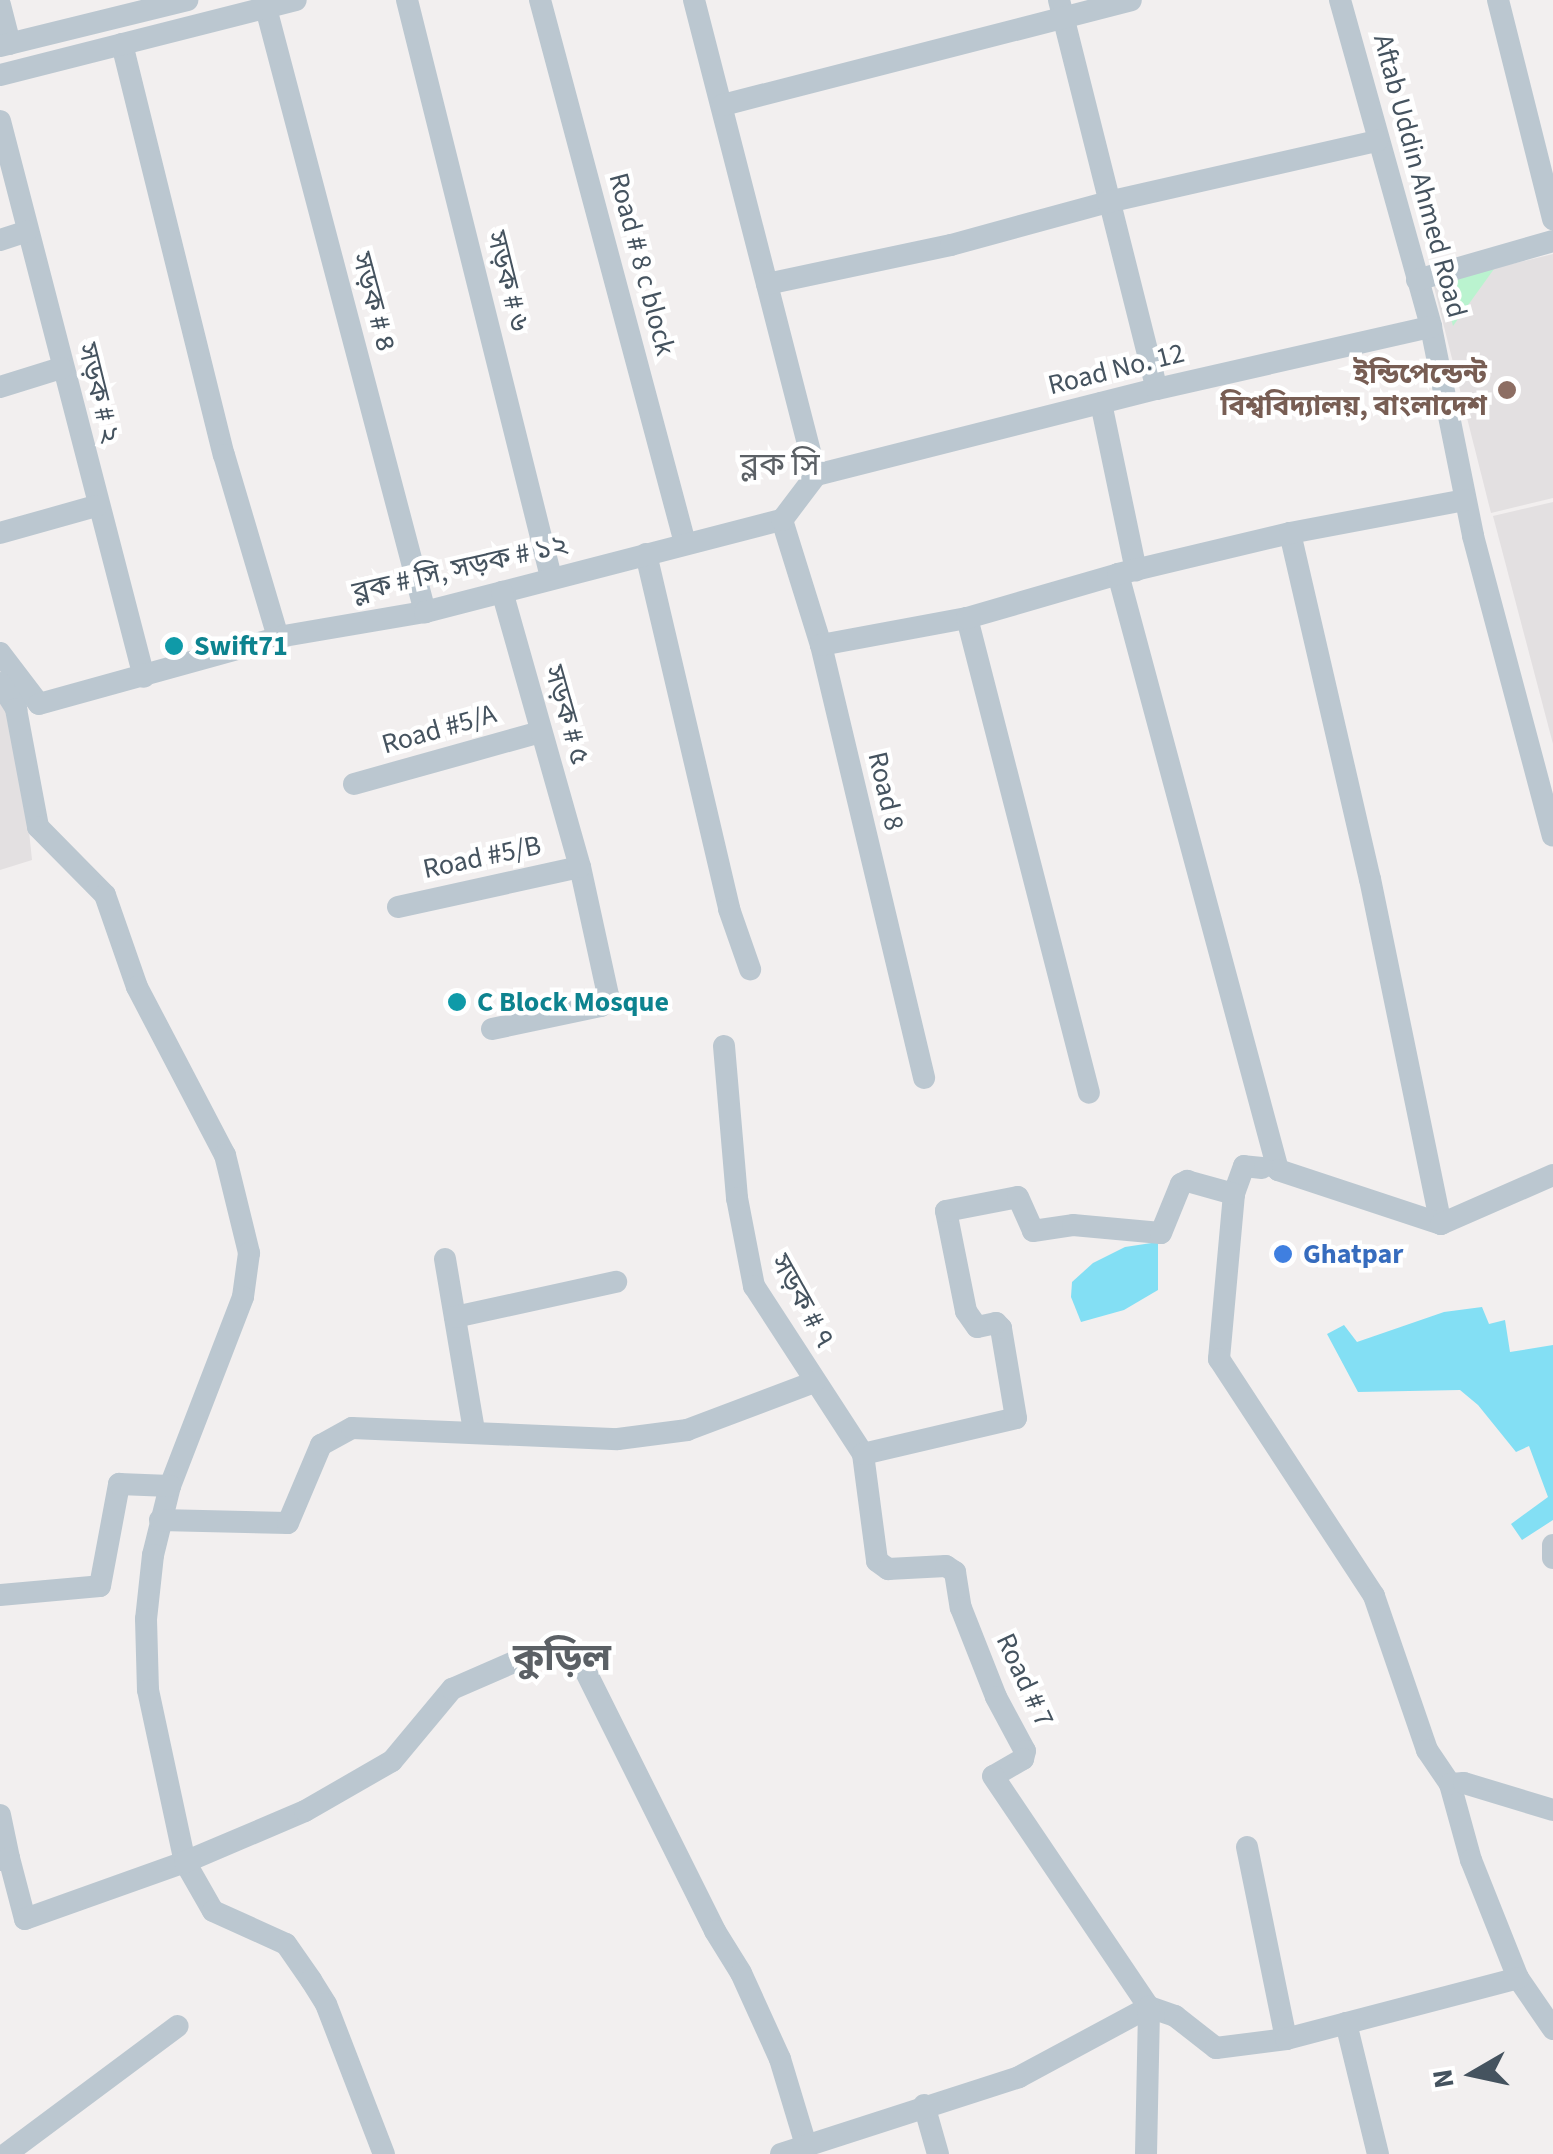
<!DOCTYPE html>
<meta charset="utf-8">
<style>
body{margin:0}
#map{position:relative;width:1553px;height:2154px;overflow:hidden;background:#f2efef;font-family:"Source Sans 3","Noto Sans Bengali",sans-serif}
div>[style]{position:absolute}
[style*='--x']{left:calc(var(--x)*1px);top:calc(var(--y)*1px);width:calc(var(--w)*1px);rotate:calc(var(--a)*1deg)}
.education>*{inset:0;background:#e3e0e1}
.green>*{inset:0;background:#baf3cf}
.water>*{inset:0;background:#83dff4}
.minor>*{height:22px;margin:-11px;padding:0 11px;transform-origin:11px;border-radius:11px;background:#bbc7d0}
.dots>*{width:28px;height:28px;translate:-50% -50%;box-sizing:border-box;border:5px solid #fff;border-radius:50%}
span{translate:-50% -50%;white-space:nowrap;text-align:center;line-height:1.15;-webkit-text-stroke:9px #fff;paint-order:stroke}
.street-label{font-size:28px;color:#45535f}
.education-label{font-size:28px;color:#785e54;font-weight:700}
.right{translate:-100% -50%;text-align:right}
.culture-label{font-size:28px;color:#0d838f;font-weight:700}
.left{translate:0 -50%;text-align:left}
.shop-label{font-size:28px;color:#366cbe;font-weight:700}
.quarter-label{font-size:32px;color:#5b6065}
.district-label{font-size:38px;color:#5b6065;font-weight:700}
.north{position:absolute;left:1423px;top:2024px;width:100px;height:100px;-webkit-text-stroke:8px #fff;paint-order:stroke;rotate:261deg;font-size:28px;font-weight:700;line-height:40px;text-align:center;color:#45535f}
.north::after{content:'';display:block;margin:auto;width:35px;height:45px;background:#45535f;clip-path:polygon(50% 0,100% 100%,50% 72%,0 100%)}
</style>
<div id="map">
<div class="education">
<i style="clip-path:polygon(1553px 254px,1553px 498px,1491px 513px,1433px 283px)"></i>
<i style="clip-path:polygon(1553px 502px,1553px 744px,1493px 516px)"></i>
<i style="clip-path:polygon(0 681px,17px 717px,32px 860px,0 870px)"></i>
</div>
<div class="green">
<i style="clip-path:polygon(1494px 269px,1453px 326px,1442px 281px)"></i>
</div>
<div class="water">
<i style="clip-path:polygon(1158px 1242px,1158px 1290px,1124px 1310px,1081px 1322px,1071px 1297px,1072px 1282px,1093px 1263px,1125px 1247px)"></i>
<i style="clip-path:polygon(1482px 1307px,1489px 1324px,1505px 1320px,1510px 1352px,1553px 1345px,1553px 1520px,1522px 1540px,1511px 1524px,1548px 1497px,1529px 1446px,1516px 1452px,1478px 1405px,1460px 1390px,1358px 1392px,1327px 1334px,1344px 1325px,1357px 1342px,1444px 1312px)"></i>
</div>
<div class="minor">
<i style="--x:407;--y:0;--w:595;--a:75.99"></i>
<i style="--x:540;--y:0;--w:562;--a:75.05"></i>
<i style="--x:694;--y:0;--w:490;--a:75.6"></i>
<i style="--x:1059;--y:0;--w:401;--a:75.9"></i>
<i style="--x:1340;--y:0;--w:339;--a:74.4"></i>
<i style="--x:1431;--y:327;--w:213;--a:78.6"></i>
<i style="--x:1473;--y:536;--w:310;--a:75.1"></i>
<i style="--x:1498;--y:0;--w:226;--a:75.9"></i>
<i style="--x:0;--y:5;--w:40;--a:75.6"></i>
<i style="--x:266;--y:8;--w:625;--a:75.25"></i>
<i style="--x:122;--y:44;--w:423;--a:76.1"></i>
<i style="--x:224;--y:455;--w:190;--a:73.5"></i>
<i style="--x:0;--y:46;--w:193;--a:-13.8"></i>
<i style="--x:0;--y:75;--w:305;--a:-14.2"></i>
<i style="--x:723;--y:105;--w:421;--a:-14.4"></i>
<i style="--x:0;--y:121;--w:574;--a:75.48"></i>
<i style="--x:0;--y:240;--w:28;--a:-18"></i>
<i style="--x:1417;--y:280;--w:141;--a:-16"></i>
<i style="--x:767;--y:284;--w:188;--a:-12"></i>
<i style="--x:951;--y:245;--w:163;--a:-15.3"></i>
<i style="--x:1108;--y:202;--w:276;--a:-12.8"></i>
<i style="--x:0;--y:387;--w:64;--a:-17.3"></i>
<i style="--x:1101;--y:403;--w:171;--a:78.2"></i>
<i style="--x:816;--y:475;--w:352;--a:-14.2"></i>
<i style="--x:1157;--y:389;--w:281;--a:-12.8"></i>
<i style="--x:782;--y:520;--w:131;--a:72.7"></i>
<i style="--x:821;--y:645;--w:445;--a:76.6"></i>
<i style="--x:0;--y:533;--w:100;--a:-15.7"></i>
<i style="--x:1290;--y:533;--w:355;--a:77"></i>
<i style="--x:1370;--y:879;--w:352;--a:78.4"></i>
<i style="--x:646;--y:554;--w:365;--a:76.8"></i>
<i style="--x:729;--y:909;--w:64;--a:70.7"></i>
<i style="--x:1118;--y:574;--w:617;--a:74.97"></i>
<i style="--x:1278;--y:1170;--w:172;--a:18.3"></i>
<i style="--x:1441;--y:1224;--w:122;--a:-23.6"></i>
<i style="--x:967;--y:618;--w:490;--a:75.6"></i>
<i style="--x:821;--y:645;--w:148;--a:-10.5"></i>
<i style="--x:967;--y:618;--w:157;--a:-16.2"></i>
<i style="--x:1118;--y:574;--w:177;--a:-13.4"></i>
<i style="--x:1290;--y:533;--w:178;--a:-10.7"></i>
<i style="--x:0;--y:653;--w:64;--a:52.6"></i>
<i style="--x:39;--y:704;--w:254;--a:-15.5"></i>
<i style="--x:284;--y:636;--w:143;--a:-9.7"></i>
<i style="--x:425;--y:612;--w:369;--a:-14.5"></i>
<i style="--x:782;--y:520;--w:56;--a:-52.9"></i>
<i style="--x:0;--y:683;--w:31;--a:58"></i>
<i style="--x:16;--y:709;--w:120;--a:79.4"></i>
<i style="--x:38;--y:827;--w:95;--a:45.4"></i>
<i style="--x:105;--y:895;--w:97;--a:70.8"></i>
<i style="--x:137;--y:987;--w:190;--a:62.4"></i>
<i style="--x:225;--y:1155;--w:101;--a:76.2"></i>
<i style="--x:249;--y:1253;--w:44;--a:97.8"></i>
<i style="--x:243;--y:1297;--w:203;--a:111.1"></i>
<i style="--x:170;--y:1486;--w:71;--a:103.8"></i>
<i style="--x:153;--y:1555;--w:64;--a:96.2"></i>
<i style="--x:146;--y:1619;--w:71;--a:88.4"></i>
<i style="--x:148;--y:1690;--w:176;--a:77.9"></i>
<i style="--x:185;--y:1862;--w:56;--a:60.3"></i>
<i style="--x:213;--y:1911;--w:80;--a:24.3"></i>
<i style="--x:286;--y:1944;--w:44;--a:55.2"></i>
<i style="--x:311;--y:1980;--w:28;--a:58"></i>
<i style="--x:326;--y:2004;--w:161;--a:68.9"></i>
<i style="--x:354;--y:784;--w:193;--a:-15.6"></i>
<i style="--x:398;--y:907;--w:186;--a:-12.4"></i>
<i style="--x:492;--y:1029;--w:111;--a:-11.9"></i>
<i style="--x:601;--y:1006;--w:13;--a:-58"></i>
<i style="--x:608;--y:995;--w:131;--a:-102.3"></i>
<i style="--x:580;--y:867;--w:286;--a:-105.8"></i>
<i style="--x:724;--y:1046;--w:153;--a:85.1"></i>
<i style="--x:737;--y:1198;--w:90;--a:79.1"></i>
<i style="--x:754;--y:1286;--w:200;--a:57"></i>
<i style="--x:863;--y:1454;--w:108;--a:82.5"></i>
<i style="--x:877;--y:1561;--w:14;--a:36"></i>
<i style="--x:888;--y:1569;--w:58;--a:-3"></i>
<i style="--x:946;--y:1566;--w:11;--a:34"></i>
<i style="--x:955;--y:1572;--w:36;--a:81"></i>
<i style="--x:961;--y:1608;--w:96;--a:68.5"></i>
<i style="--x:996;--y:1697;--w:61;--a:61.8"></i>
<i style="--x:1025;--y:1751;--w:8;--a:104"></i>
<i style="--x:1023;--y:1759;--w:34;--a:150"></i>
<i style="--x:993;--y:1776;--w:279;--a:56"></i>
<i style="--x:1262;--y:1168;--w:18;--a:-174"></i>
<i style="--x:1244;--y:1166;--w:30;--a:110"></i>
<i style="--x:1234;--y:1194;--w:166;--a:95.2"></i>
<i style="--x:1219;--y:1359;--w:283;--a:56.8"></i>
<i style="--x:1374;--y:1596;--w:163;--a:71"></i>
<i style="--x:1427;--y:1750;--w:41;--a:55.9"></i>
<i style="--x:1450;--y:1784;--w:79;--a:74.6"></i>
<i style="--x:1471;--y:1860;--w:127;--a:68.3"></i>
<i style="--x:1518;--y:1978;--w:62;--a:55.5"></i>
<i style="--x:445;--y:1259;--w:173;--a:80.4"></i>
<i style="--x:455;--y:1317;--w:165;--a:-12.3"></i>
<i style="--x:863;--y:1454;--w:157;--a:-13.2"></i>
<i style="--x:1016;--y:1418;--w:91;--a:-99.5"></i>
<i style="--x:1001;--y:1328;--w:7;--a:-135"></i>
<i style="--x:996;--y:1323;--w:19;--a:168"></i>
<i style="--x:977;--y:1327;--w:19;--a:-125"></i>
<i style="--x:966;--y:1311;--w:102;--a:-101.3"></i>
<i style="--x:946;--y:1211;--w:73;--a:-11"></i>
<i style="--x:1018;--y:1197;--w:37;--a:66"></i>
<i style="--x:1033;--y:1231;--w:40;--a:-8.5"></i>
<i style="--x:1073;--y:1225;--w:88;--a:5.2"></i>
<i style="--x:1161;--y:1233;--w:53;--a:-67.8"></i>
<i style="--x:1181;--y:1184;--w:7;--a:-27"></i>
<i style="--x:1187;--y:1181;--w:49;--a:15.5"></i>
<i style="--x:160;--y:1520;--w:128;--a:1.3"></i>
<i style="--x:288;--y:1523;--w:85;--a:-67.1"></i>
<i style="--x:321;--y:1445;--w:35;--a:-29"></i>
<i style="--x:352;--y:1428;--w:266;--a:2.4"></i>
<i style="--x:618;--y:1439;--w:70;--a:-7.4"></i>
<i style="--x:687;--y:1430;--w:136;--a:-20.7"></i>
<i style="--x:1553;--y:1545;--w:13;--a:90"></i>
<i style="--x:0;--y:1595;--w:100;--a:-5.1"></i>
<i style="--x:100;--y:1586;--w:104;--a:-79.4"></i>
<i style="--x:119;--y:1484;--w:51;--a:2.2"></i>
<i style="--x:1450;--y:1784;--w:14;--a:-4"></i>
<i style="--x:1464;--y:1783;--w:93;--a:16.9"></i>
<i style="--x:0;--y:1815;--w:44;--a:78.2"></i>
<i style="--x:1247;--y:1847;--w:196;--a:78.5"></i>
<i style="--x:0;--y:1860;--w:9;--a:-13"></i>
<i style="--x:9;--y:1858;--w:63;--a:75.3"></i>
<i style="--x:25;--y:1919;--w:170;--a:-19.6"></i>
<i style="--x:185;--y:1862;--w:130;--a:-23"></i>
<i style="--x:305;--y:1811;--w:100;--a:-29.9"></i>
<i style="--x:392;--y:1761;--w:94;--a:-50.2"></i>
<i style="--x:452;--y:1689;--w:87;--a:-23.6"></i>
<i style="--x:532;--y:1654;--w:35;--a:-3"></i>
<i style="--x:567;--y:1652;--w:17;--a:36"></i>
<i style="--x:581;--y:1662;--w:301;--a:63.5"></i>
<i style="--x:715;--y:1931;--w:49;--a:58.2"></i>
<i style="--x:741;--y:1973;--w:94;--a:65.6"></i>
<i style="--x:780;--y:2059;--w:90;--a:73.2"></i>
<i style="--x:1346;--y:2023;--w:135;--a:76.3"></i>
<i style="--x:924;--y:2105;--w:51;--a:74.1"></i>
<i style="--x:6;--y:2154;--w:214;--a:-36.7"></i>
<i style="--x:781;--y:2154;--w:250;--a:-17.9"></i>
<i style="--x:1019;--y:2077;--w:148;--a:-28.3"></i>
<i style="--x:1149;--y:2007;--w:28;--a:19"></i>
<i style="--x:1175;--y:2016;--w:52;--a:38"></i>
<i style="--x:1216;--y:2048;--w:71;--a:-7.3"></i>
<i style="--x:1286;--y:2039;--w:240;--a:-14.7"></i>
<i style="--x:1146;--y:2154;--w:147;--a:-88.8"></i>
</div>
<div class="dots">
<i style="left:1507px;top:390px;background:#8d6e63"></i>
<i style="left:174px;top:646px;background:#0f9aa8"></i>
<i style="left:457px;top:1002px;background:#0f9aa8"></i>
<i style="left:1283px;top:1254px;background:#3f7fe0"></i>
</div>
<div class="street-label">
<span style="left:1420px;top:176px;rotate:75deg">Aftab Uddin Ahmed Road</span>
<span style="left:642px;top:264px;rotate:75deg">Road # 8 c block</span>
<span style="left:508px;top:281px;rotate:76deg">সড়ক # ৬</span>
<span style="left:374px;top:302px;rotate:75deg">সড়ক # ৪</span>
<span style="left:1116px;top:369px;rotate:-14deg">Road No. 12</span>
<span style="left:99px;top:393px;rotate:76deg">সড়ক # ২</span>
<span style="left:460px;top:568px;rotate:-13deg">ব্লক # সি, সড়ক # ১২</span>
<span style="left:567px;top:715px;rotate:74deg">সড়ক # ৫</span>
<span style="left:439px;top:729px;rotate:-16deg">Road #5/A</span>
<span style="left:886px;top:791px;rotate:77deg">Road 8</span>
<span style="left:482px;top:857px;rotate:-12deg">Road #5/B</span>
<span style="left:803px;top:1301px;rotate:61deg">সড়ক # ৭</span>
<span style="left:1025px;top:1680px;rotate:65deg">Road # 7</span>
</div>
<div class="education-label">
<span class="right" style="left:1487px;top:390px">ইন্ডিপেন্ডেন্ট<br>বিশ্ববিদ্যালয়, বাংলাদেশ</span>
</div>
<div class="culture-label">
<span class="left" style="left:194px;top:646px">Swift71</span>
<span class="left" style="left:477px;top:1002px">C Block Mosque</span>
</div>
<div class="shop-label">
<span class="left" style="left:1303px;top:1254px">Ghatpar</span>
</div>
<div class="quarter-label">
<span style="left:780px;top:465px">ব্লক সি</span>
</div>
<div class="district-label">
<span style="left:562px;top:1659px">কুড়িল</span>
</div>
<div class="north">N</div>
</div>
